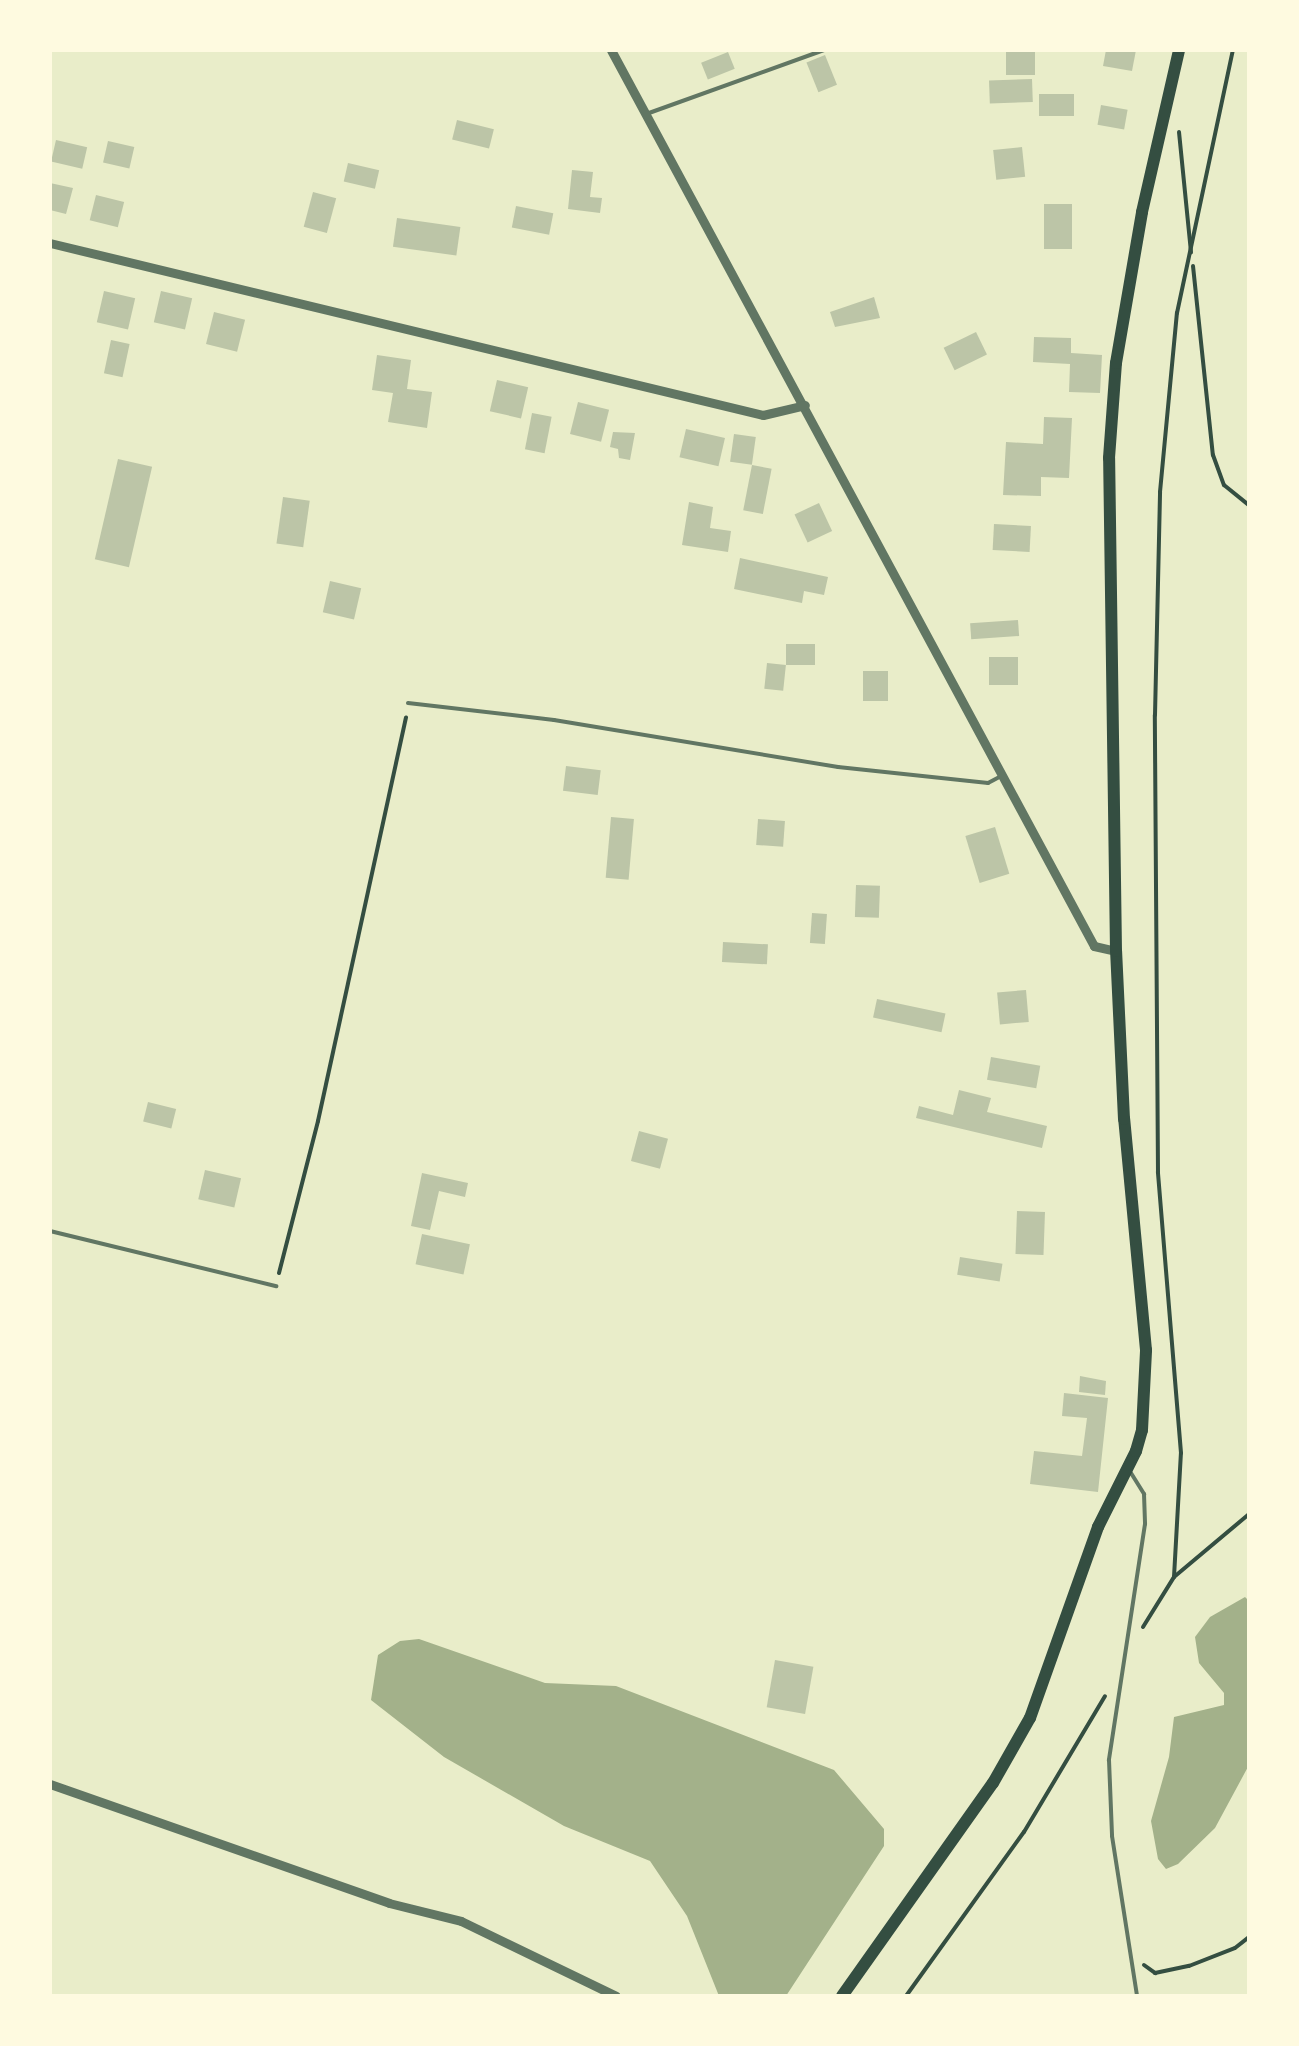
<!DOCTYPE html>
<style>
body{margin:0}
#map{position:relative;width:1299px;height:2046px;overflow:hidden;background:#e9edc9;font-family:Cabin,sans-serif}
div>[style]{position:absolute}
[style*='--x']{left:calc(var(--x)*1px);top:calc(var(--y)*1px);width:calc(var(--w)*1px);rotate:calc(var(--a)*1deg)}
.water>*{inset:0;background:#a3b18a}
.building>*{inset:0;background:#bcc5a7;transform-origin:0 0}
.path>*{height:4px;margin:-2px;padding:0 2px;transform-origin:2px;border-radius:2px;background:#344e41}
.service>*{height:4px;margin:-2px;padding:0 2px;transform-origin:2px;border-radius:2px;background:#617663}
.minor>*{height:9px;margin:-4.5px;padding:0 4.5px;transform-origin:4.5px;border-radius:4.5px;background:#617663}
.secondary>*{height:12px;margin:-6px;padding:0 6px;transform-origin:6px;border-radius:6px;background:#344e41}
span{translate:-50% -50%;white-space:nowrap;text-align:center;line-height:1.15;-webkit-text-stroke:10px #fefae0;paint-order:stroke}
.frame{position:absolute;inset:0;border:52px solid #fefae0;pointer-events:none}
</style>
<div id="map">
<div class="water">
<i style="clip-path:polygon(1245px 1597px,1249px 1601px,1249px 1765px,1215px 1828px,1178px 1864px,1166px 1869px,1158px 1859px,1151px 1821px,1169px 1757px,1174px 1717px,1224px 1705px,1224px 1693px,1199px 1663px,1195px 1637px,1210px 1617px)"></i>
<i style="clip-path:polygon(419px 1639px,545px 1683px,616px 1686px,834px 1770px,884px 1829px,884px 1846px,786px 1996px,719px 1996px,687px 1916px,650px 1861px,564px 1826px,444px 1757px,371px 1700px,378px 1655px,400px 1641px)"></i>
</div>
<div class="building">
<i style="left:1006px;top:50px;width:29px;height:25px"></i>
<i style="clip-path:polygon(1106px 50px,1136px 50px,1132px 71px,1103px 66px)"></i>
<i style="left:728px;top:52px;width:18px;height:29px;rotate:68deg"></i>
<i style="left:825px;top:55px;width:32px;height:20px;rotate:68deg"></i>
<i style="left:1032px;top:79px;width:23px;height:43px;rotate:88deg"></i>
<i style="left:1039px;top:94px;width:35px;height:22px"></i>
<i style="left:1101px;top:105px;width:27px;height:20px;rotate:10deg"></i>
<i style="left:457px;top:120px;width:38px;height:20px;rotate:14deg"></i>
<i style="left:56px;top:140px;width:32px;height:22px;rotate:13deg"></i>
<i style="left:108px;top:141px;width:27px;height:22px;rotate:13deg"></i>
<i style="left:1022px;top:147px;width:30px;height:29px;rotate:84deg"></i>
<i style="left:348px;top:163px;width:32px;height:19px;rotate:13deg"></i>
<i style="clip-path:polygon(572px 170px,593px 172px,590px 197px,602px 198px,600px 213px,568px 209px)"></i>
<i style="clip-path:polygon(50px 183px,73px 188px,66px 214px,50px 210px)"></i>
<i style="left:313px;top:192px;width:24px;height:36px;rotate:15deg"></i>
<i style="left:96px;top:195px;width:29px;height:26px;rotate:14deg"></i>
<i style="left:1044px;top:204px;width:28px;height:45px"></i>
<i style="left:516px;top:206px;width:38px;height:22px;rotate:11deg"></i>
<i style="left:397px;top:218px;width:64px;height:29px;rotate:8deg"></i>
<i style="left:104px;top:291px;width:32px;height:32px;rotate:13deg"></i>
<i style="left:161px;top:291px;width:32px;height:32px;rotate:13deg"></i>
<i style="clip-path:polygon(874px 297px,880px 318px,835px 327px,830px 312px)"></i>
<i style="left:214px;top:312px;width:32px;height:33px;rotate:14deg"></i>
<i style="left:976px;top:332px;width:25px;height:36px;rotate:64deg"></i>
<i style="clip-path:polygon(1034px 337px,1071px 338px,1071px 353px,1102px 355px,1100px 393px,1069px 392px,1070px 364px,1033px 362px)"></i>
<i style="left:111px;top:340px;width:19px;height:34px;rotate:12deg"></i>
<i style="clip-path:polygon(377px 355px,411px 360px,407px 389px,432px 392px,427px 428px,388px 422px,393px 393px,372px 390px)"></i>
<i style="left:497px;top:380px;width:32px;height:32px;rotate:13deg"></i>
<i style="left:578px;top:402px;width:32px;height:33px;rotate:14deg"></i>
<i style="left:532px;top:413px;width:20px;height:37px;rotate:11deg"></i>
<i style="clip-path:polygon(1044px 417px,1072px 418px,1069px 478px,1041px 477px,1041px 496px,1003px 495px,1006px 442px,1043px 444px)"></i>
<i style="left:686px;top:429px;width:40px;height:29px;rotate:13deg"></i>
<i style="clip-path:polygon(613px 432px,635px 433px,630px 460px,619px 458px,618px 449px,610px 447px)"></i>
<i style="left:734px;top:434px;width:22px;height:28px;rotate:8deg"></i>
<i style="left:118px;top:459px;width:35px;height:103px;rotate:13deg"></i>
<i style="left:752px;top:465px;width:20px;height:46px;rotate:11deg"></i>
<i style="left:283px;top:497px;width:27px;height:47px;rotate:8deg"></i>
<i style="clip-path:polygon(689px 502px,713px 507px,710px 528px,731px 531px,728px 552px,682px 545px)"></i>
<i style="left:819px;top:503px;width:31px;height:27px;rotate:65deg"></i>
<i style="left:994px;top:524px;width:37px;height:26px;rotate:3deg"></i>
<i style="clip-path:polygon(740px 558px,828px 577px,824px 595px,804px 591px,802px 603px,734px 589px)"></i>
<i style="left:330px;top:581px;width:32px;height:32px;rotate:13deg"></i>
<i style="left:1018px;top:620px;width:16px;height:48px;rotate:86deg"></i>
<i style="left:786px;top:644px;width:29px;height:21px"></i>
<i style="left:989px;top:657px;width:29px;height:28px"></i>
<i style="left:767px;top:663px;width:19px;height:26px;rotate:6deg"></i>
<i style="left:863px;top:671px;width:25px;height:30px"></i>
<i style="left:566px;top:766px;width:35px;height:25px;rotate:7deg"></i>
<i style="left:611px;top:817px;width:23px;height:61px;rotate:5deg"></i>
<i style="left:758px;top:819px;width:27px;height:26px;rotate:4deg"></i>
<i style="left:995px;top:827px;width:49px;height:31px;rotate:73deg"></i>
<i style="left:856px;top:885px;width:24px;height:32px;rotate:2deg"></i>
<i style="left:812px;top:913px;width:15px;height:30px;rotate:4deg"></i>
<i style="left:723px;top:942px;width:45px;height:20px;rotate:3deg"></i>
<i style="left:1026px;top:990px;width:32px;height:29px;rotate:85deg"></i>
<i style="left:877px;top:999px;width:70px;height:19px;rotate:12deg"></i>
<i style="left:991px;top:1057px;width:50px;height:23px;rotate:10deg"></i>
<i style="clip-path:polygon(959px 1090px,991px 1098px,987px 1112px,1047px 1126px,1042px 1148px,916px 1118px,919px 1106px,953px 1115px)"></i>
<i style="left:148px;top:1102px;width:29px;height:20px;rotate:14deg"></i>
<i style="left:639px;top:1131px;width:30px;height:31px;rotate:15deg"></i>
<i style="left:205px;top:1170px;width:37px;height:30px;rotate:13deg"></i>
<i style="clip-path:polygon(422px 1173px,468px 1183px,465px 1197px,439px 1191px,430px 1230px,411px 1226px)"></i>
<i style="left:1017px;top:1211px;width:28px;height:43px;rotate:2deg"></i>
<i style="left:422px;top:1234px;width:49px;height:31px;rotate:12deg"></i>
<i style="left:960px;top:1257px;width:43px;height:18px;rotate:9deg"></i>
<i style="clip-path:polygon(1080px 1376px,1106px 1381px,1105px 1395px,1079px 1392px)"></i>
<i style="clip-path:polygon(1064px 1393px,1108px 1398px,1098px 1492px,1030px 1484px,1034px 1451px,1082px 1456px,1087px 1418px,1062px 1416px)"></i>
<i style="left:775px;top:1660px;width:39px;height:48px;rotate:10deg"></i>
</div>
<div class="path">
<i style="--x:1179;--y:132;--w:121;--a:84.3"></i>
<i style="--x:1193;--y:266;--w:190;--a:84"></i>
<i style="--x:1213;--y:455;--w:32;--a:70"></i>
<i style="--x:1224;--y:485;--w:32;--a:39"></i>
<i style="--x:279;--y:1273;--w:157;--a:-75.6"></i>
<i style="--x:318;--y:1121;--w:413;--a:-77.7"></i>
<i style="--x:1174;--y:1577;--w:124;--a:-86.8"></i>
<i style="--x:1181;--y:1453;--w:282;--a:-94.7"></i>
<i style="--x:1158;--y:1172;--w:457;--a:-90.4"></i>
<i style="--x:1155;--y:715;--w:223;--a:-88.7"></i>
<i style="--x:1160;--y:492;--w:180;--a:-84.6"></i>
<i style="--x:1177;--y:313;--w:269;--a:-78"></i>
<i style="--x:1143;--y:1627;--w:59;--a:-58.2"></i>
<i style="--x:1174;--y:1577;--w:98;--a:-40"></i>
<i style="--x:1144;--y:1965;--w:14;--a:36"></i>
<i style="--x:1155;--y:1973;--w:35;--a:-12"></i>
<i style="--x:1189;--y:1966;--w:49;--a:-21.4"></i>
<i style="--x:1235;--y:1948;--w:18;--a:-38"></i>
<i style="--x:906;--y:1996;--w:202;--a:-54.3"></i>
<i style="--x:1024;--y:1832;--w:158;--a:-59.2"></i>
</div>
<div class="service">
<i style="--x:649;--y:113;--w:186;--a:-19.8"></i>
<i style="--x:408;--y:703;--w:147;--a:6.6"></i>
<i style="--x:554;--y:720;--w:288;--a:9.4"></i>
<i style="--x:838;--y:767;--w:151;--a:6.1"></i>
<i style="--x:988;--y:783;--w:15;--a:-28"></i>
<i style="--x:50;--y:1231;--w:233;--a:13.7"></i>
<i style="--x:1131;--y:1473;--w:25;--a:58"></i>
<i style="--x:1144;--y:1494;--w:30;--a:88"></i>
<i style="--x:1145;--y:1524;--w:239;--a:98.7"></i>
<i style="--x:1109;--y:1760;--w:76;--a:87.7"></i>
<i style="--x:1112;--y:1836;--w:162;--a:81.1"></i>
</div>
<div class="minor">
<i style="--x:611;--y:50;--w:1018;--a:61.67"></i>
<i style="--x:1094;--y:946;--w:23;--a:13"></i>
<i style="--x:50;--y:243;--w:733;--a:13.56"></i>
<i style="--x:763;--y:415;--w:43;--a:-13.4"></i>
<i style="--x:50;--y:1784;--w:359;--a:19.3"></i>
<i style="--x:389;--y:1903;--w:74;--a:14"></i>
<i style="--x:461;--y:1921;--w:172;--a:25.8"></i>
</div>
<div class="secondary">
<i style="--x:842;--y:1996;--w:261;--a:-54.7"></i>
<i style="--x:993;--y:1783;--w:75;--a:-60.4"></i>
<i style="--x:1030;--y:1718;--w:203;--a:-70.4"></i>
<i style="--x:1098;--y:1527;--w:85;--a:-63.4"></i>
<i style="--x:1136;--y:1451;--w:22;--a:-74"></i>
<i style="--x:1142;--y:1430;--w:80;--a:-87.1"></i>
<i style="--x:1146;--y:1350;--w:232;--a:-95.4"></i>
<i style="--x:1124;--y:1119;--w:168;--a:-92.7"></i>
<i style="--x:1116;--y:951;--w:493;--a:-90.8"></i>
<i style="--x:1109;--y:458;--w:95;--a:-85.8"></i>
<i style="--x:1116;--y:363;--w:153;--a:-80.2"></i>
<i style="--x:1142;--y:212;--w:166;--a:-77.1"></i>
</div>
<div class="frame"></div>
</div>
